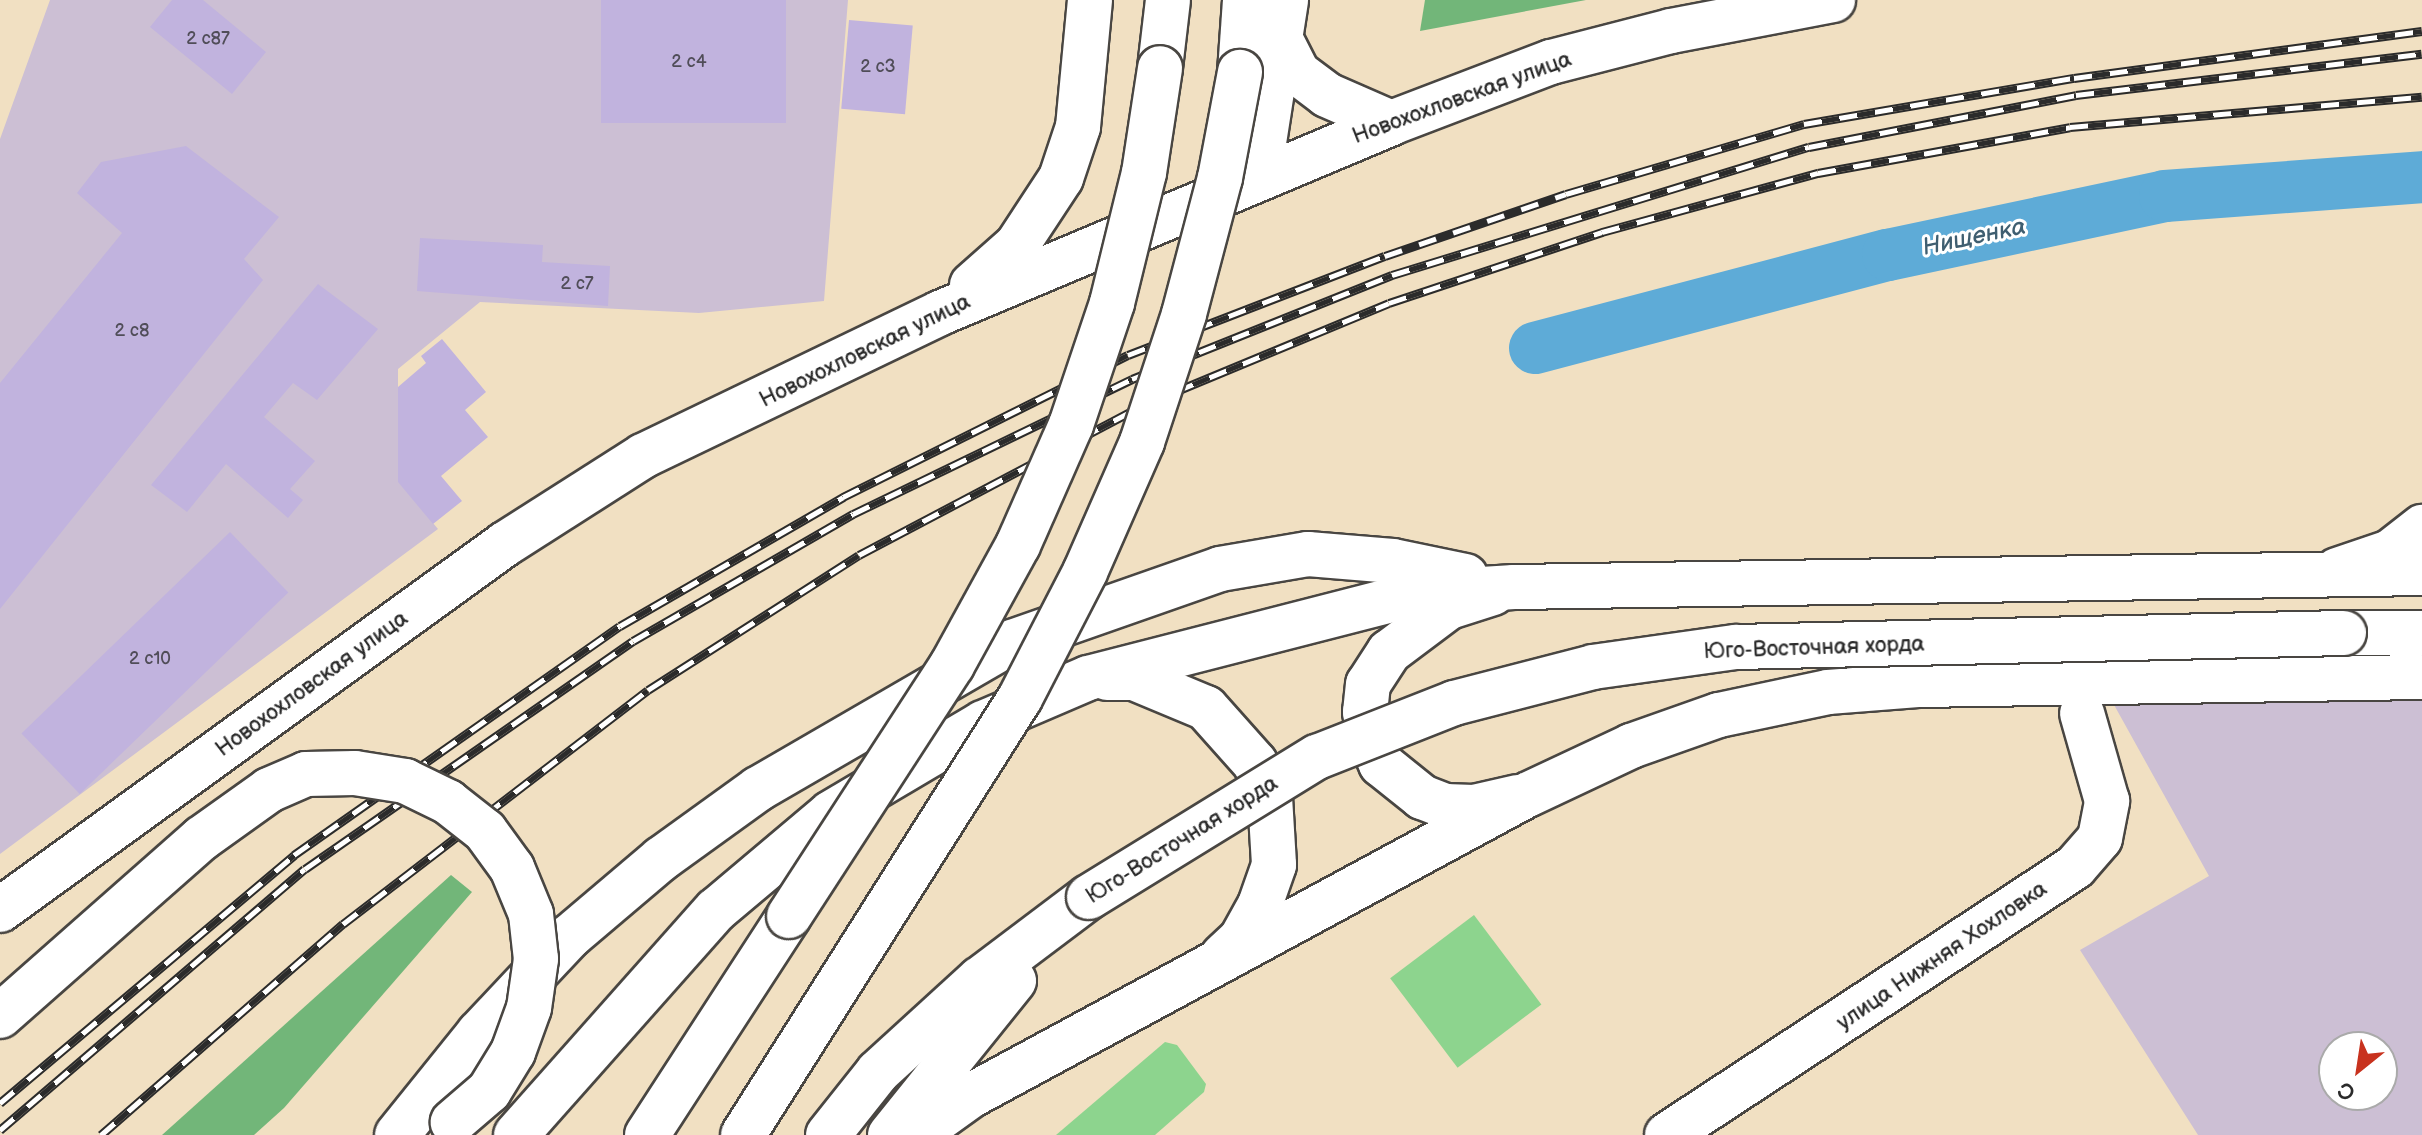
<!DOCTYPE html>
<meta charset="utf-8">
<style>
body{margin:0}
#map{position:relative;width:2422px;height:1135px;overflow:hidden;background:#f1e0c2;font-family:"Balsamiq Sans",sans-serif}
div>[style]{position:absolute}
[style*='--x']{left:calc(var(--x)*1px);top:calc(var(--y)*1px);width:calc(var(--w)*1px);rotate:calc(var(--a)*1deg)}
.industrial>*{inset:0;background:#ccbfd4}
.green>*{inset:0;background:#8dd48e;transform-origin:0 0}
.forest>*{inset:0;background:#72b679}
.river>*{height:52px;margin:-26px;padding:0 26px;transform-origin:26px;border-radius:26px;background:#5eabd7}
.building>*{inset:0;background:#c1b3de;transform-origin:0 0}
.roads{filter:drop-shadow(2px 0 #494642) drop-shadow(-2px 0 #494642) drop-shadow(0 2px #494642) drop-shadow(0 -2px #494642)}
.minor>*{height:44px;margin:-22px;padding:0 22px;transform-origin:22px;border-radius:22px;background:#fff}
.major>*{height:44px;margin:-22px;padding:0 22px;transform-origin:22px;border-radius:22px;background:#fff}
.rail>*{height:9px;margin-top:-4.5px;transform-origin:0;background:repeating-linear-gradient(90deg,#fff 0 18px,#2b2b2b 0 36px);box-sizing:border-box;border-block:2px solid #2b2b2b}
.bridges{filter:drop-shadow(2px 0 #494642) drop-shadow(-2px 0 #494642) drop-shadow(0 2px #494642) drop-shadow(0 -2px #494642)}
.major-bridge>*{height:44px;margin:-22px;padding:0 22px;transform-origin:22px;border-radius:22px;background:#fff}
span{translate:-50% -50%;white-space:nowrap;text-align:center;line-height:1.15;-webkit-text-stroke:6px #fff;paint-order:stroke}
.number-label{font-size:18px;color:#504d58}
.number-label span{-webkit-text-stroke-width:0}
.street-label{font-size:22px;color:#2b2b2b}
.water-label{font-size:24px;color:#3f5e70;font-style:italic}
.north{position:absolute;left:2318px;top:1031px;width:80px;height:80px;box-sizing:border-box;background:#fff;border:2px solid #aaa;border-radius:50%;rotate:210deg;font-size:22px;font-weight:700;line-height:32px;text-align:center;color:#2b2b2b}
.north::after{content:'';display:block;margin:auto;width:28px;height:36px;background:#c8321e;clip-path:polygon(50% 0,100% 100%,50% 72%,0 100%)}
</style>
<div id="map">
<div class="industrial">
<i style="clip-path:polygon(50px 0,848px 0,824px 301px,699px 313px,480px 302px,398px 369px,398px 481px,438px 529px,0 854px,0 139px)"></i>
<i style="clip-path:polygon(evenodd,2422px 700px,2422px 1135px,2198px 1135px,2080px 950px,2209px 876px,2113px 703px,2422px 700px,2334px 1047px,2382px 1047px,2382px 1095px,2334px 1095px,2334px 1047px)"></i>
</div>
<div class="green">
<i style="left:1474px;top:915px;width:112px;height:105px;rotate:53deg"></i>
<i style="clip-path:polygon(1165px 1042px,1177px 1045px,1206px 1084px,1204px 1092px,1155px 1135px,1056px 1135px)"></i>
</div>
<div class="forest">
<i style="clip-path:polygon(1425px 0,1586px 0,1420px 31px)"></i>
<i style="clip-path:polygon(451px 875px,472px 892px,284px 1108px,254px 1135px,162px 1135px)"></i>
</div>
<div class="river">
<i style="--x:1535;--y:348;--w:365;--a:-14.8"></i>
<i style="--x:1888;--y:255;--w:283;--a:-12"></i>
<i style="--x:2165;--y:196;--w:258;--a:-4.2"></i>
</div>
<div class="building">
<i style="clip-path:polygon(172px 0,203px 0,266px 52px,232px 94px,150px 27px)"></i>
<i style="left:601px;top:0;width:185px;height:123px"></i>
<i style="left:849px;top:20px;width:64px;height:89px;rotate:5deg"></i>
<i style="clip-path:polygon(186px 146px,279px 217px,244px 259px,263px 280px,0 609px,0 383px,122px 233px,77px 193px,101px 162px)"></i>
<i style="clip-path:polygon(420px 238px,543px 245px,542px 262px,610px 266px,608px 306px,417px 291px)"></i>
<i style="clip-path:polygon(318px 284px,378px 329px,317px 400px,293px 383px,264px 417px,315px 461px,290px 489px,303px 500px,288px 518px,226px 464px,187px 512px,151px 485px)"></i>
<i style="clip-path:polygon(442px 339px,486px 392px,465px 410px,488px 437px,441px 476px,462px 501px,433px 524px,398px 482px,398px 387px,426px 363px,421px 356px)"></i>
<i style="left:230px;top:532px;width:84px;height:290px;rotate:46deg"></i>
</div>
<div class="roads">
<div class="minor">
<i style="--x:1281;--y:40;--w:37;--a:63"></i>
<i style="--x:1298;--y:73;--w:36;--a:37"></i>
<i style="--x:1327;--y:95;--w:70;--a:23.6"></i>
<i style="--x:1259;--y:175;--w:177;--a:-81.2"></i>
<i style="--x:972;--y:285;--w:60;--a:-41.6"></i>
<i style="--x:1017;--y:245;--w:80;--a:-56.7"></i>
<i style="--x:1061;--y:178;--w:54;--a:-71.6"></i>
<i style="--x:1078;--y:127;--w:128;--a:-84.6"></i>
<i style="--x:2337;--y:570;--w:56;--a:-18.8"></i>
<i style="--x:2390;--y:552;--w:41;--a:-38"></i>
<i style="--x:1493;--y:593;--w:46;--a:162.3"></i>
<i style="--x:1449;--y:607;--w:75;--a:143.1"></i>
<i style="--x:1389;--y:652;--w:38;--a:123"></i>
<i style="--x:1368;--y:684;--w:28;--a:96"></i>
<i style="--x:1365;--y:712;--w:25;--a:81"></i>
<i style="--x:1369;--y:737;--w:30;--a:66"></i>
<i style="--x:1381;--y:764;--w:53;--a:38.8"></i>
<i style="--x:1422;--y:797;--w:25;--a:21"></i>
<i style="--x:1445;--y:806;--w:29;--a:2"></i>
<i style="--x:1474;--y:807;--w:45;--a:-12.8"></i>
<i style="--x:0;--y:910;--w:624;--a:-35.93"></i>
<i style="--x:505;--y:544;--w:164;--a:-32.5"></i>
<i style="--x:643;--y:456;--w:330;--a:-25.7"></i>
<i style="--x:940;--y:313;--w:489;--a:-22.8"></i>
<i style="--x:1391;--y:123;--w:171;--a:-20.9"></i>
<i style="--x:1551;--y:62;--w:124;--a:-14.5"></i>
<i style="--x:1671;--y:31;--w:165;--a:-10.8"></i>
<i style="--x:1667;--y:1135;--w:488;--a:-33.3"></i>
<i style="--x:2075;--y:867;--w:38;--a:-49"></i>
<i style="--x:2100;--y:838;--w:38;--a:-79"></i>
<i style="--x:2107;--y:801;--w:91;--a:-105.9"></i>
</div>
<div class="major">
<i style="--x:1160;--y:68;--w:68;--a:-83.3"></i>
<i style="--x:1240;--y:72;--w:72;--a:-86"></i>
<i style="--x:2344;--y:633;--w:78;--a:0"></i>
<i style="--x:1107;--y:678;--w:27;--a:0"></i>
<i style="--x:1134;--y:678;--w:78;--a:22.6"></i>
<i style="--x:1206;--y:708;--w:74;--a:48.3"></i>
<i style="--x:1255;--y:763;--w:37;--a:66"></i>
<i style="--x:1270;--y:797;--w:68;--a:86.6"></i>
<i style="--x:1274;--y:865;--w:42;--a:109.3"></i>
<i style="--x:1260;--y:905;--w:38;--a:119"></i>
<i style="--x:1242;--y:938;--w:26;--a:137"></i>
<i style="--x:397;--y:1135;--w:131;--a:-51.2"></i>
<i style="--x:479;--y:1033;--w:132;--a:-46.8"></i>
<i style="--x:569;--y:937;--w:121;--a:-40.3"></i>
<i style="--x:661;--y:859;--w:120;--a:-35.8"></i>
<i style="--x:758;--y:789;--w:293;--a:-30.1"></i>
<i style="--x:1012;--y:642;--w:220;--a:-19.3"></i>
<i style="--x:1220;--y:569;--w:89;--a:-9.7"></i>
<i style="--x:1308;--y:554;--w:85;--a:4.7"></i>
<i style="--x:1393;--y:561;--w:74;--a:11.8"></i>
<i style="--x:516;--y:1135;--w:301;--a:-48.4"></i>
<i style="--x:716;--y:910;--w:150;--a:-40.1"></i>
<i style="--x:831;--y:813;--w:177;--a:-30.6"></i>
<i style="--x:983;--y:723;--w:114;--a:-23.2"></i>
<i style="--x:1088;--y:678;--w:341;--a:-14.4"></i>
<i style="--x:1418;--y:593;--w:96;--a:-3.6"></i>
<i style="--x:1514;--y:587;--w:908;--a:-0.88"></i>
<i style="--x:647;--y:1135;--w:261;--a:-57"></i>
<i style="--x:828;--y:1135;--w:80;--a:-51.6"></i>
<i style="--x:878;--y:1072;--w:138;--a:-42.4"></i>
<i style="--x:980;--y:979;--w:136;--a:-37"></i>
<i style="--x:890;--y:1135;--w:198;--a:-51.2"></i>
<i style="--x:916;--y:1135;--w:67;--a:-35.8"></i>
<i style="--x:970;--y:1096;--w:633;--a:-28.39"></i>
<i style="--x:1527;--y:795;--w:115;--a:-25.2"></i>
<i style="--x:1631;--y:746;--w:93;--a:-19.4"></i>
<i style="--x:1719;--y:715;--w:111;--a:-11.9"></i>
<i style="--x:1828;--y:692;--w:90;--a:-4.4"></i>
<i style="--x:1918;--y:685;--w:504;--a:-0.91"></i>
</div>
</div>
<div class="rail">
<i style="--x:0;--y:1103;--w:385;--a:-40.1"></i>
<i style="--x:294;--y:855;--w:398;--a:-35.1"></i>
<i style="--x:620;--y:626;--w:258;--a:-30"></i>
<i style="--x:843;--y:497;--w:318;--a:-26.5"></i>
<i style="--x:1128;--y:355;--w:275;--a:-21.1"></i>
<i style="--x:1385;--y:256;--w:191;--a:-18.9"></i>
<i style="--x:1566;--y:194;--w:248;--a:-16.4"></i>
<i style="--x:1804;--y:124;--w:274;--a:-9.7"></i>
<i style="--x:2074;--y:78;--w:351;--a:-7.7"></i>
<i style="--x:0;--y:1130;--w:401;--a:-40.6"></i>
<i style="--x:305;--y:869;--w:399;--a:-34.8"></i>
<i style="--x:633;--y:641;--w:254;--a:-30"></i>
<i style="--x:853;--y:514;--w:310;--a:-25.8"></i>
<i style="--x:1132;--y:379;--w:280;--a:-21.8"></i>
<i style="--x:1392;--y:275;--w:436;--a:-17.1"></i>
<i style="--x:1809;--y:147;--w:272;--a:-11"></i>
<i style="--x:2076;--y:95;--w:348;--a:-6.8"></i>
<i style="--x:101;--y:1135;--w:321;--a:-41.1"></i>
<i style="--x:343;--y:924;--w:384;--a:-37.5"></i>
<i style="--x:648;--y:690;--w:250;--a:-32.6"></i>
<i style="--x:859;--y:555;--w:321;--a:-27.8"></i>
<i style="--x:1143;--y:405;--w:266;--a:-22.5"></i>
<i style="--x:1389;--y:303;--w:225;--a:-18.4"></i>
<i style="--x:1602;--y:232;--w:224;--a:-15.3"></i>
<i style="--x:1818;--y:173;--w:256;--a:-10.3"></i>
<i style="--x:2070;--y:127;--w:353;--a:-4.9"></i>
</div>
<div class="bridges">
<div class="major-bridge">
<i style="--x:1089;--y:897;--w:268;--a:-31.6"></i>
<i style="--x:1317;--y:757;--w:147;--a:-21.5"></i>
<i style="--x:1454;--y:703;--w:144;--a:-14.5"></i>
<i style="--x:1593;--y:667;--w:144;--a:-8"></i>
<i style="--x:1736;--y:647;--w:608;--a:-1.32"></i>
<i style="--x:789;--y:916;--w:299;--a:-57"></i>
<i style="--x:952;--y:665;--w:137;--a:-61.2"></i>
<i style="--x:1018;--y:545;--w:131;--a:-66.2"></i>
<i style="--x:1071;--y:425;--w:129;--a:-71.4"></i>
<i style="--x:1112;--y:303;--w:134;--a:-76.2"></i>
<i style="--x:1144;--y:173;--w:106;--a:-81.3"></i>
<i style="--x:0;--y:1016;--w:269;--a:-41.4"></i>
<i style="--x:202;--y:838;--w:82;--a:-35.6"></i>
<i style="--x:269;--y:790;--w:40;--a:-23.4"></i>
<i style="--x:306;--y:774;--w:49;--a:-1.2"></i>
<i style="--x:355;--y:773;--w:51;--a:9.1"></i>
<i style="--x:405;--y:781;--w:48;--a:26"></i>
<i style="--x:448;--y:802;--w:47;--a:38.1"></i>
<i style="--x:485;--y:831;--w:46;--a:53.9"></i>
<i style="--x:512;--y:868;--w:50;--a:67.6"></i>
<i style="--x:531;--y:914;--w:45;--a:83.7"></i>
<i style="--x:536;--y:959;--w:49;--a:98.1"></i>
<i style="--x:529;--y:1008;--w:47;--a:110"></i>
<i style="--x:513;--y:1052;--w:46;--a:121.6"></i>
<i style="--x:489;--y:1091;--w:48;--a:139.3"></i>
<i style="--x:743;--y:1135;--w:517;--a:-57.63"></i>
<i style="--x:1020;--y:698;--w:142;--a:-62.7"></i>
<i style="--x:1085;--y:572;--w:142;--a:-66.3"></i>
<i style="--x:1142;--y:442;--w:135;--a:-71.8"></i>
<i style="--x:1184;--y:314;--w:141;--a:-75.2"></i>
<i style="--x:1220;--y:178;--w:108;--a:-79.3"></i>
</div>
</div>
<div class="number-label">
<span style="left:208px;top:39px">2 с87</span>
<span style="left:689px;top:62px">2 с4</span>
<span style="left:878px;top:67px">2 с3</span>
<span style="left:577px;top:284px">2 с7</span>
<span style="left:132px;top:331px">2 с8</span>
<span style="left:150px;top:659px">2 с10</span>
</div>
<div class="street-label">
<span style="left:1462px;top:98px;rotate:-20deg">Новохохловская улица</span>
<span style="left:865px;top:351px;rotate:-26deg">Новохохловская улица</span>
<span style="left:1814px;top:648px;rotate:-2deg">Юго-Восточная хорда</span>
<span style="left:312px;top:684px;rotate:-36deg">Новохохловская улица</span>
<span style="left:1182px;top:840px;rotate:-32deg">Юго-Восточная хорда</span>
<span style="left:1942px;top:956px;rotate:-34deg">улица Нижняя Хохловка</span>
</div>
<div class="water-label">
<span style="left:1974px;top:237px;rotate:-12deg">Нищенка</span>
</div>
<div class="north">С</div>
</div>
